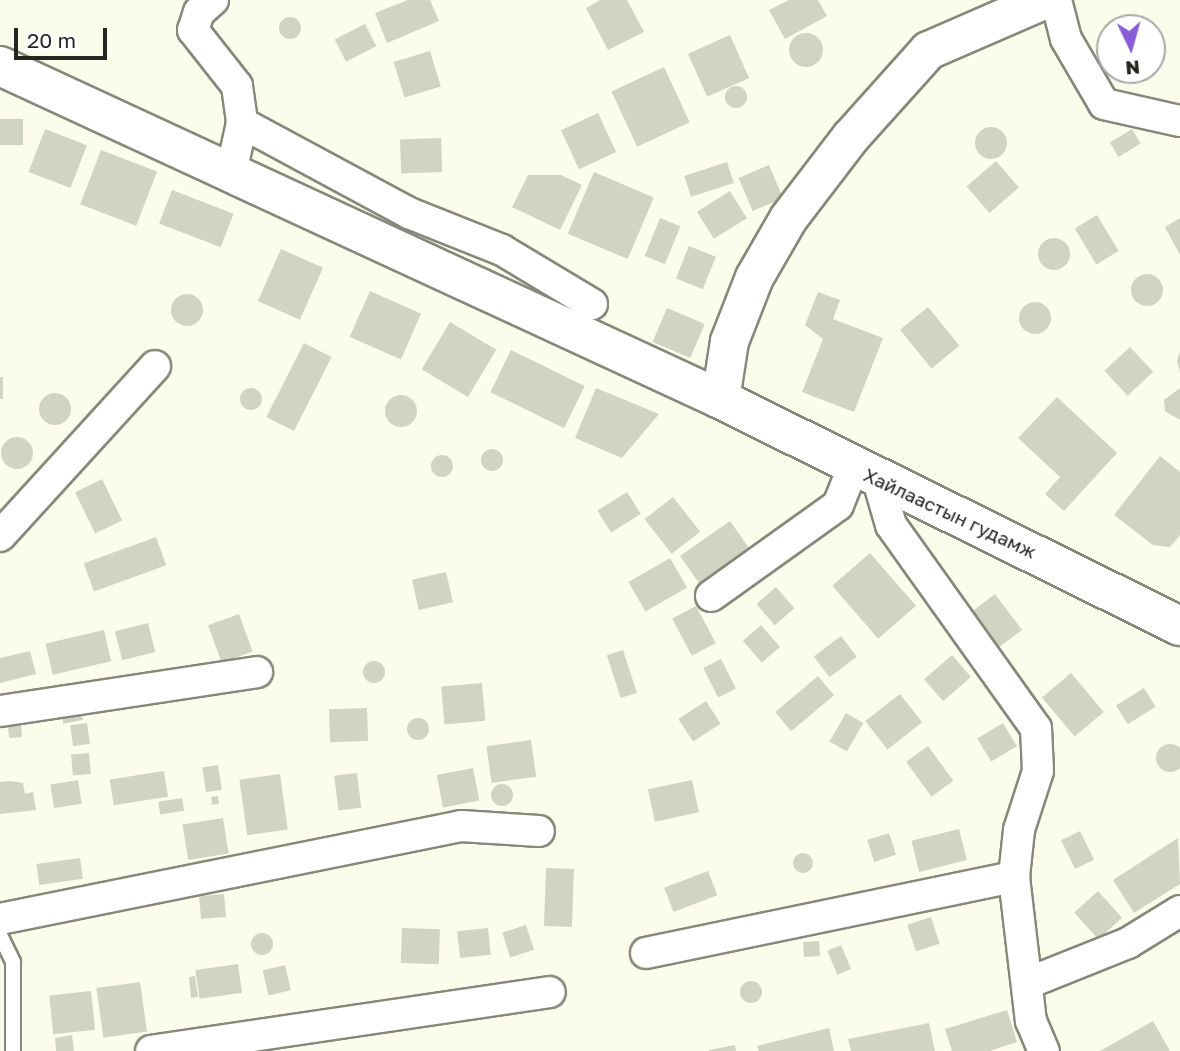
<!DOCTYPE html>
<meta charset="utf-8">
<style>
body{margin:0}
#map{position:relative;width:1180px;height:1051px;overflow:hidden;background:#fbfcec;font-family:"Golos Text",sans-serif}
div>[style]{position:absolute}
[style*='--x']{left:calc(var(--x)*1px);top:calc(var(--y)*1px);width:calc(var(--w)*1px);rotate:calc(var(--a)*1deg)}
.building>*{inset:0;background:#d1d3c3;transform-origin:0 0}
.round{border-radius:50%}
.roads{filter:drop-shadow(2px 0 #87887a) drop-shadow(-2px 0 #87887a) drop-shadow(0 2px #87887a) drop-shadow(0 -2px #87887a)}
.service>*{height:14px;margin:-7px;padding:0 7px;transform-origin:7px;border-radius:7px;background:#fff}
.minor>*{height:30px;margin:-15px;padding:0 15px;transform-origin:15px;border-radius:15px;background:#fff}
.tertiary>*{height:37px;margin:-18.5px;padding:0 18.5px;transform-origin:18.5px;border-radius:18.5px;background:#fff}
.secondary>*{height:38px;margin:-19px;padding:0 19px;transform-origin:19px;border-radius:19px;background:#fff}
span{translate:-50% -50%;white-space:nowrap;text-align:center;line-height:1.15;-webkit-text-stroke:7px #fff;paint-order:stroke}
.street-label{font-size:19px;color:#252620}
.north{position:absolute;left:1096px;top:14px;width:70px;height:70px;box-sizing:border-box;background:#fff;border:2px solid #a8a8a6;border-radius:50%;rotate:175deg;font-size:19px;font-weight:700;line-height:28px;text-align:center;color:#252620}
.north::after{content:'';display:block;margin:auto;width:24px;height:32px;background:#885dd7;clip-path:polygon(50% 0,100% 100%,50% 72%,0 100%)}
.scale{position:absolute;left:14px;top:28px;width:93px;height:32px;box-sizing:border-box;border:4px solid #252620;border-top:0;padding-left:9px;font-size:21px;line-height:24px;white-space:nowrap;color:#252620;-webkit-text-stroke:5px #fff;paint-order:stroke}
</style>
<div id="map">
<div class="building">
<i style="clip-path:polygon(408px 0,430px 0,439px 21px,387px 43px,375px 13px)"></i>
<i style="clip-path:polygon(600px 0,627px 0,644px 32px,608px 50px,586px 8px)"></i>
<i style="clip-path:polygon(789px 0,818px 0,827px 16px,785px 39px,769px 10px)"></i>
<i class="round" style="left:279px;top:17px;width:22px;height:22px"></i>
<i style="left:365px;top:24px;width:25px;height:34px;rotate:63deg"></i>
<i class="round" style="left:789px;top:33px;width:34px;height:34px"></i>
<i style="left:730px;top:35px;width:47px;height:46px;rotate:66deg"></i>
<i style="left:430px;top:51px;width:37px;height:38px;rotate:73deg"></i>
<i style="left:664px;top:67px;width:61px;height:58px;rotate:65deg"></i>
<i class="round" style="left:725px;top:86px;width:22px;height:22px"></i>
<i style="left:598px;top:113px;width:43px;height:41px;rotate:65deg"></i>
<i style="left:23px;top:119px;width:26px;height:23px;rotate:90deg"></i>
<i class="round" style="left:975px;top:127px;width:32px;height:32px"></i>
<i style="left:45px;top:129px;width:45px;height:46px;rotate:21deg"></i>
<i style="left:1132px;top:129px;width:17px;height:26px;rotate:59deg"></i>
<i style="left:441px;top:138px;width:34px;height:41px;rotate:88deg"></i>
<i style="left:101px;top:150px;width:60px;height:58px;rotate:21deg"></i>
<i style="left:996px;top:161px;width:35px;height:39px;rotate:49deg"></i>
<i style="left:727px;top:162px;width:22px;height:45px;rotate:72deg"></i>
<i style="left:769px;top:165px;width:36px;height:33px;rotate:67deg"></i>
<i style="left:594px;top:172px;width:65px;height:67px;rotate:23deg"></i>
<i style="clip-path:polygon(528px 175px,561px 175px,582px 185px,560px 230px,512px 207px)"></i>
<i style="left:172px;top:190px;width:66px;height:36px;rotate:21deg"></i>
<i style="left:730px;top:191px;width:32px;height:39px;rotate:58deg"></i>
<i style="left:1097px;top:215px;width:42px;height:26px;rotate:59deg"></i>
<i style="left:660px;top:218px;width:22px;height:41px;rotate:22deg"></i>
<i style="clip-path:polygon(1180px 218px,1180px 255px,1165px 227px)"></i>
<i class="round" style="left:1038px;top:238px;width:32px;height:32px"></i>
<i style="left:689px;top:246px;width:29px;height:35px;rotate:22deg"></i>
<i style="left:281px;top:249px;width:46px;height:57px;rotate:24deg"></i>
<i class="round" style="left:1131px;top:274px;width:32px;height:32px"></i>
<i style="left:370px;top:291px;width:56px;height:50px;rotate:24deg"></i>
<i style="clip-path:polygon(818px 292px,840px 300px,833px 319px,883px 338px,854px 412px,802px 392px,823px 339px,805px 325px)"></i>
<i class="round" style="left:171px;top:294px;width:32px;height:32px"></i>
<i class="round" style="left:1019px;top:302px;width:32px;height:32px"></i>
<i style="left:928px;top:307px;width:50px;height:36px;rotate:51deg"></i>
<i style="left:667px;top:308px;width:41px;height:37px;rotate:23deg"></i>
<i style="left:450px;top:322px;width:54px;height:55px;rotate:31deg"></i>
<i style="left:304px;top:343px;width:31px;height:83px;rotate:27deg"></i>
<i style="left:1130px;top:347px;width:34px;height:35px;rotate:47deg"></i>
<i style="left:511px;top:350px;width:82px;height:47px;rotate:26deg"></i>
<i style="clip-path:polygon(1180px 351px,1180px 373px,1177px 360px)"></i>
<i style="left:0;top:377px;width:3px;height:22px"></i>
<i style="clip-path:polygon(596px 388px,659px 414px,622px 458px,575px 438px)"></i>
<i style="clip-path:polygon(1180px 388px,1180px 419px,1178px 419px,1165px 411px,1164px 400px)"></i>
<i class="round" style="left:240px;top:388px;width:22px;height:22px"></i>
<i class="round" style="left:39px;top:393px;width:32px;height:32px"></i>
<i class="round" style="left:385px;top:395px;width:32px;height:32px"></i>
<i style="clip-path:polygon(1057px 397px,1117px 453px,1064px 511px,1045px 494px,1060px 477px,1018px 438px)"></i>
<i class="round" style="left:1px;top:437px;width:32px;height:32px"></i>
<i class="round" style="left:481px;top:449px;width:22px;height:22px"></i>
<i class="round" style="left:431px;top:455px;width:22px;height:22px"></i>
<i style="clip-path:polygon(1160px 456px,1180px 472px,1180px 535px,1170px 547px,1153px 545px,1114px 515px)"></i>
<i style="left:102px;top:479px;width:46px;height:30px;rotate:64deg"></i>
<i style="left:627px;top:492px;width:26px;height:35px;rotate:58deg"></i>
<i style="left:673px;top:497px;width:44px;height:36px;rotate:52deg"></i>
<i style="left:730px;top:521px;width:33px;height:61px;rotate:55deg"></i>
<i style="left:156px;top:537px;width:30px;height:77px;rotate:70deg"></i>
<i style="left:870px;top:553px;width:70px;height:50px;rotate:49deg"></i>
<i style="left:670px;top:558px;width:34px;height:48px;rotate:60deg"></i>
<i style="left:446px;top:572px;width:31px;height:35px;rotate:77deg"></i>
<i style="left:776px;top:587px;width:28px;height:26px;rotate:49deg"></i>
<i style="left:995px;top:594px;width:45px;height:31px;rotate:53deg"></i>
<i style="left:696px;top:606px;width:42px;height:27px;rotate:62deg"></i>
<i style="left:239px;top:614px;width:40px;height:33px;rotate:70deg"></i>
<i style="left:148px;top:623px;width:30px;height:34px;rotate:76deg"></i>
<i style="left:761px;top:625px;width:29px;height:24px;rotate:49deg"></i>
<i style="left:104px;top:630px;width:32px;height:60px;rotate:77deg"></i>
<i style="left:841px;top:636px;width:26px;height:34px;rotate:53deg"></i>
<i style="left:623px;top:650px;width:45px;height:17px;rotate:72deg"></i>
<i style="clip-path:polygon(30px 651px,36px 674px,0 683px,0 658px)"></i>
<i style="left:952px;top:655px;width:29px;height:37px;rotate:49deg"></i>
<i style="left:721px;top:659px;width:33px;height:20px;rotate:63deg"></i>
<i class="round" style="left:363px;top:661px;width:22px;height:22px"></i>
<i style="left:1071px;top:673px;width:51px;height:38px;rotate:50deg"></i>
<i style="left:818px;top:676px;width:25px;height:56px;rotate:50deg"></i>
<i style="left:482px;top:683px;width:38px;height:41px;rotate:85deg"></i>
<i style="left:1144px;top:688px;width:22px;height:33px;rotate:58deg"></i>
<i style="left:900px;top:694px;width:36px;height:44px;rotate:52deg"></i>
<i style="left:706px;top:701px;width:27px;height:33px;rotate:57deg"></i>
<i style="left:367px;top:708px;width:33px;height:38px;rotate:88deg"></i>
<i style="left:81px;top:710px;width:10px;height:20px;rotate:79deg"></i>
<i style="left:846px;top:713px;width:20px;height:33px;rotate:30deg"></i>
<i class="round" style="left:407px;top:718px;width:22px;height:22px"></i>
<i style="left:87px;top:723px;width:21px;height:17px;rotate:82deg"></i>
<i style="left:1003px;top:723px;width:27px;height:30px;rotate:59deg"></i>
<i style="left:21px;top:725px;width:12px;height:13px;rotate:85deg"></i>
<i style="left:531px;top:740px;width:37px;height:45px;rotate:82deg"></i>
<i class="round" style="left:1156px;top:744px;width:28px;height:28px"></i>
<i style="left:928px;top:746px;width:43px;height:27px;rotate:54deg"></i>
<i style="left:89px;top:753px;width:21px;height:18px;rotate:85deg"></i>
<i style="left:218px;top:765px;width:25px;height:16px;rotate:81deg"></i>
<i style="left:473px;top:768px;width:33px;height:37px;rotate:79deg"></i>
<i style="left:164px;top:771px;width:26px;height:55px;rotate:81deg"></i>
<i style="left:357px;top:773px;width:35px;height:23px;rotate:83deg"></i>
<i style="left:280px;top:774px;width:56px;height:41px;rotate:82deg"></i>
<i style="left:78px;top:780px;width:24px;height:28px;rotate:81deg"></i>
<i style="left:692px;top:780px;width:33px;height:45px;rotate:78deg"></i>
<i style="clip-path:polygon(11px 781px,23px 783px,25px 794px,33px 792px,36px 810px,0 814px,0 782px)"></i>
<i class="round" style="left:491px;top:784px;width:22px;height:22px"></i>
<i style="left:218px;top:796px;width:8px;height:7px;rotate:83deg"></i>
<i style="left:182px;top:798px;width:13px;height:24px;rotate:81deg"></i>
<i style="left:223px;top:818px;width:36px;height:41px;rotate:81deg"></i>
<i style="left:959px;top:829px;width:32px;height:49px;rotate:76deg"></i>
<i style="left:1080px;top:831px;width:32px;height:21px;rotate:64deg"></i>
<i style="left:889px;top:833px;width:23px;height:23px;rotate:72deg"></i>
<i style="clip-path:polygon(1178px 838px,1180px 884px,1134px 913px,1113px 880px)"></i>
<i class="round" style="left:793px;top:853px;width:20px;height:20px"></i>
<i style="left:80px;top:858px;width:21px;height:44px;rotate:82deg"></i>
<i style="left:546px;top:868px;width:28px;height:58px;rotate:2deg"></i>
<i style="left:708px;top:871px;width:26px;height:47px;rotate:69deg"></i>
<i style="left:1098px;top:891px;width:36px;height:32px;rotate:48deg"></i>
<i style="left:224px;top:894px;width:23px;height:25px;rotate:85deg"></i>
<i style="left:931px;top:917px;width:28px;height:25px;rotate:72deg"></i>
<i style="left:526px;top:925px;width:26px;height:25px;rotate:72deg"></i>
<i style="left:402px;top:928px;width:38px;height:35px;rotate:2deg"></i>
<i style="left:488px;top:928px;width:27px;height:31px;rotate:84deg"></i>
<i class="round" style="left:251px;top:933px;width:22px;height:22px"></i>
<i style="left:819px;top:941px;width:15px;height:16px;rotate:86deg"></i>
<i style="left:841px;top:945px;width:26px;height:15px;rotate:67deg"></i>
<i style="left:238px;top:964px;width:29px;height:43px;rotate:82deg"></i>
<i style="left:285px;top:965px;width:26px;height:23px;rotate:77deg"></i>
<i style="clip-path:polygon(195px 976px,198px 997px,191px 998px,189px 977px)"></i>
<i class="round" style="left:740px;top:981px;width:22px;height:22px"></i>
<i style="left:140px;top:982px;width:50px;height:44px;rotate:82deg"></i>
<i style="left:91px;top:991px;width:39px;height:42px;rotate:84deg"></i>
<i style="clip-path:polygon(1007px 1010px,1017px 1042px,990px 1051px,952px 1051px,945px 1029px)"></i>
<i style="clip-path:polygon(1153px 1021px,1170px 1051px,1100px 1051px)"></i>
<i style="clip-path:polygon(929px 1023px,935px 1051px,851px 1051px,848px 1039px)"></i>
<i style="clip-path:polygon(829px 1028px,834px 1051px,759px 1051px,757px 1046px)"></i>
<i style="clip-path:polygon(72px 1035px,74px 1051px,56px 1051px,55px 1038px)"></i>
<i style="clip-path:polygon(735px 1045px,736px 1051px,709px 1051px,709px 1050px)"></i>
</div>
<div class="roads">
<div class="service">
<i style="--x:0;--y:935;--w:30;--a:64"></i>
<i style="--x:13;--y:962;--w:89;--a:90"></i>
</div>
<div class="minor">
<i style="--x:213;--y:0;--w:18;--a:139"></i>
<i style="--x:199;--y:12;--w:19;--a:108"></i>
<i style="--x:193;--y:30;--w:71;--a:51.8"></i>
<i style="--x:237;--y:86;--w:37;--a:82"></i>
<i style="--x:242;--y:123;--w:55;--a:102.5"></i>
<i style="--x:1056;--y:0;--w:40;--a:75.6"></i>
<i style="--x:1066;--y:39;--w:75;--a:59.7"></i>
<i style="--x:1104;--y:104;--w:78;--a:12.6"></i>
<i style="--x:242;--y:123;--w:190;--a:28.3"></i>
<i style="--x:409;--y:213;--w:100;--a:21.7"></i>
<i style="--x:502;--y:250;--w:105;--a:31"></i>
<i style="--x:878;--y:480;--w:47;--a:73.9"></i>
<i style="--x:891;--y:525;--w:249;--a:54.5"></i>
<i style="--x:1036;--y:728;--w:43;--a:87.3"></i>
<i style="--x:1038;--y:771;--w:62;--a:107.9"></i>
<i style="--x:1019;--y:830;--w:47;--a:96.1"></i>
<i style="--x:1014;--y:877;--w:145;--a:83.3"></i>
<i style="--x:1031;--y:1021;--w:33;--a:67"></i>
<i style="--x:0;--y:536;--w:230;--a:-47.6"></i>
<i style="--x:711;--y:596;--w:156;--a:-35.6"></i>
<i style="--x:838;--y:505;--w:40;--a:-68"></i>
<i style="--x:0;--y:711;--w:260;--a:-8.6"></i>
<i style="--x:0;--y:919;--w:470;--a:-11.4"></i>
<i style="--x:461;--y:826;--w:78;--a:3.7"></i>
<i style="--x:646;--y:953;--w:376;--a:-11.7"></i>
<i style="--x:1028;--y:983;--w:108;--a:-21.8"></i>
<i style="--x:1128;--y:943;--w:61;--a:-31.6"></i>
<i style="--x:151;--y:1051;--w:403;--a:-8.4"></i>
</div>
<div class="tertiary">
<i style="--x:720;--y:399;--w:59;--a:-81.2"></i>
<i style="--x:729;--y:341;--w:69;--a:-68.7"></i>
<i style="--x:754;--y:277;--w:68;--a:-60"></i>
<i style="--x:788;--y:218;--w:102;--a:-52.6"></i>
<i style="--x:850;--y:137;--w:117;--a:-48.1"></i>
<i style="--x:928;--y:50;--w:125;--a:-23.5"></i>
</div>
<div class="secondary">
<i style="--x:0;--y:66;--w:793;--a:24.82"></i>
<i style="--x:720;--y:399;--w:513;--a:26.27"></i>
</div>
</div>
<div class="street-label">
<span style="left:950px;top:513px;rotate:25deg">Хайлаастын гудамж</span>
</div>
<div class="north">N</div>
<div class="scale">20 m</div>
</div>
